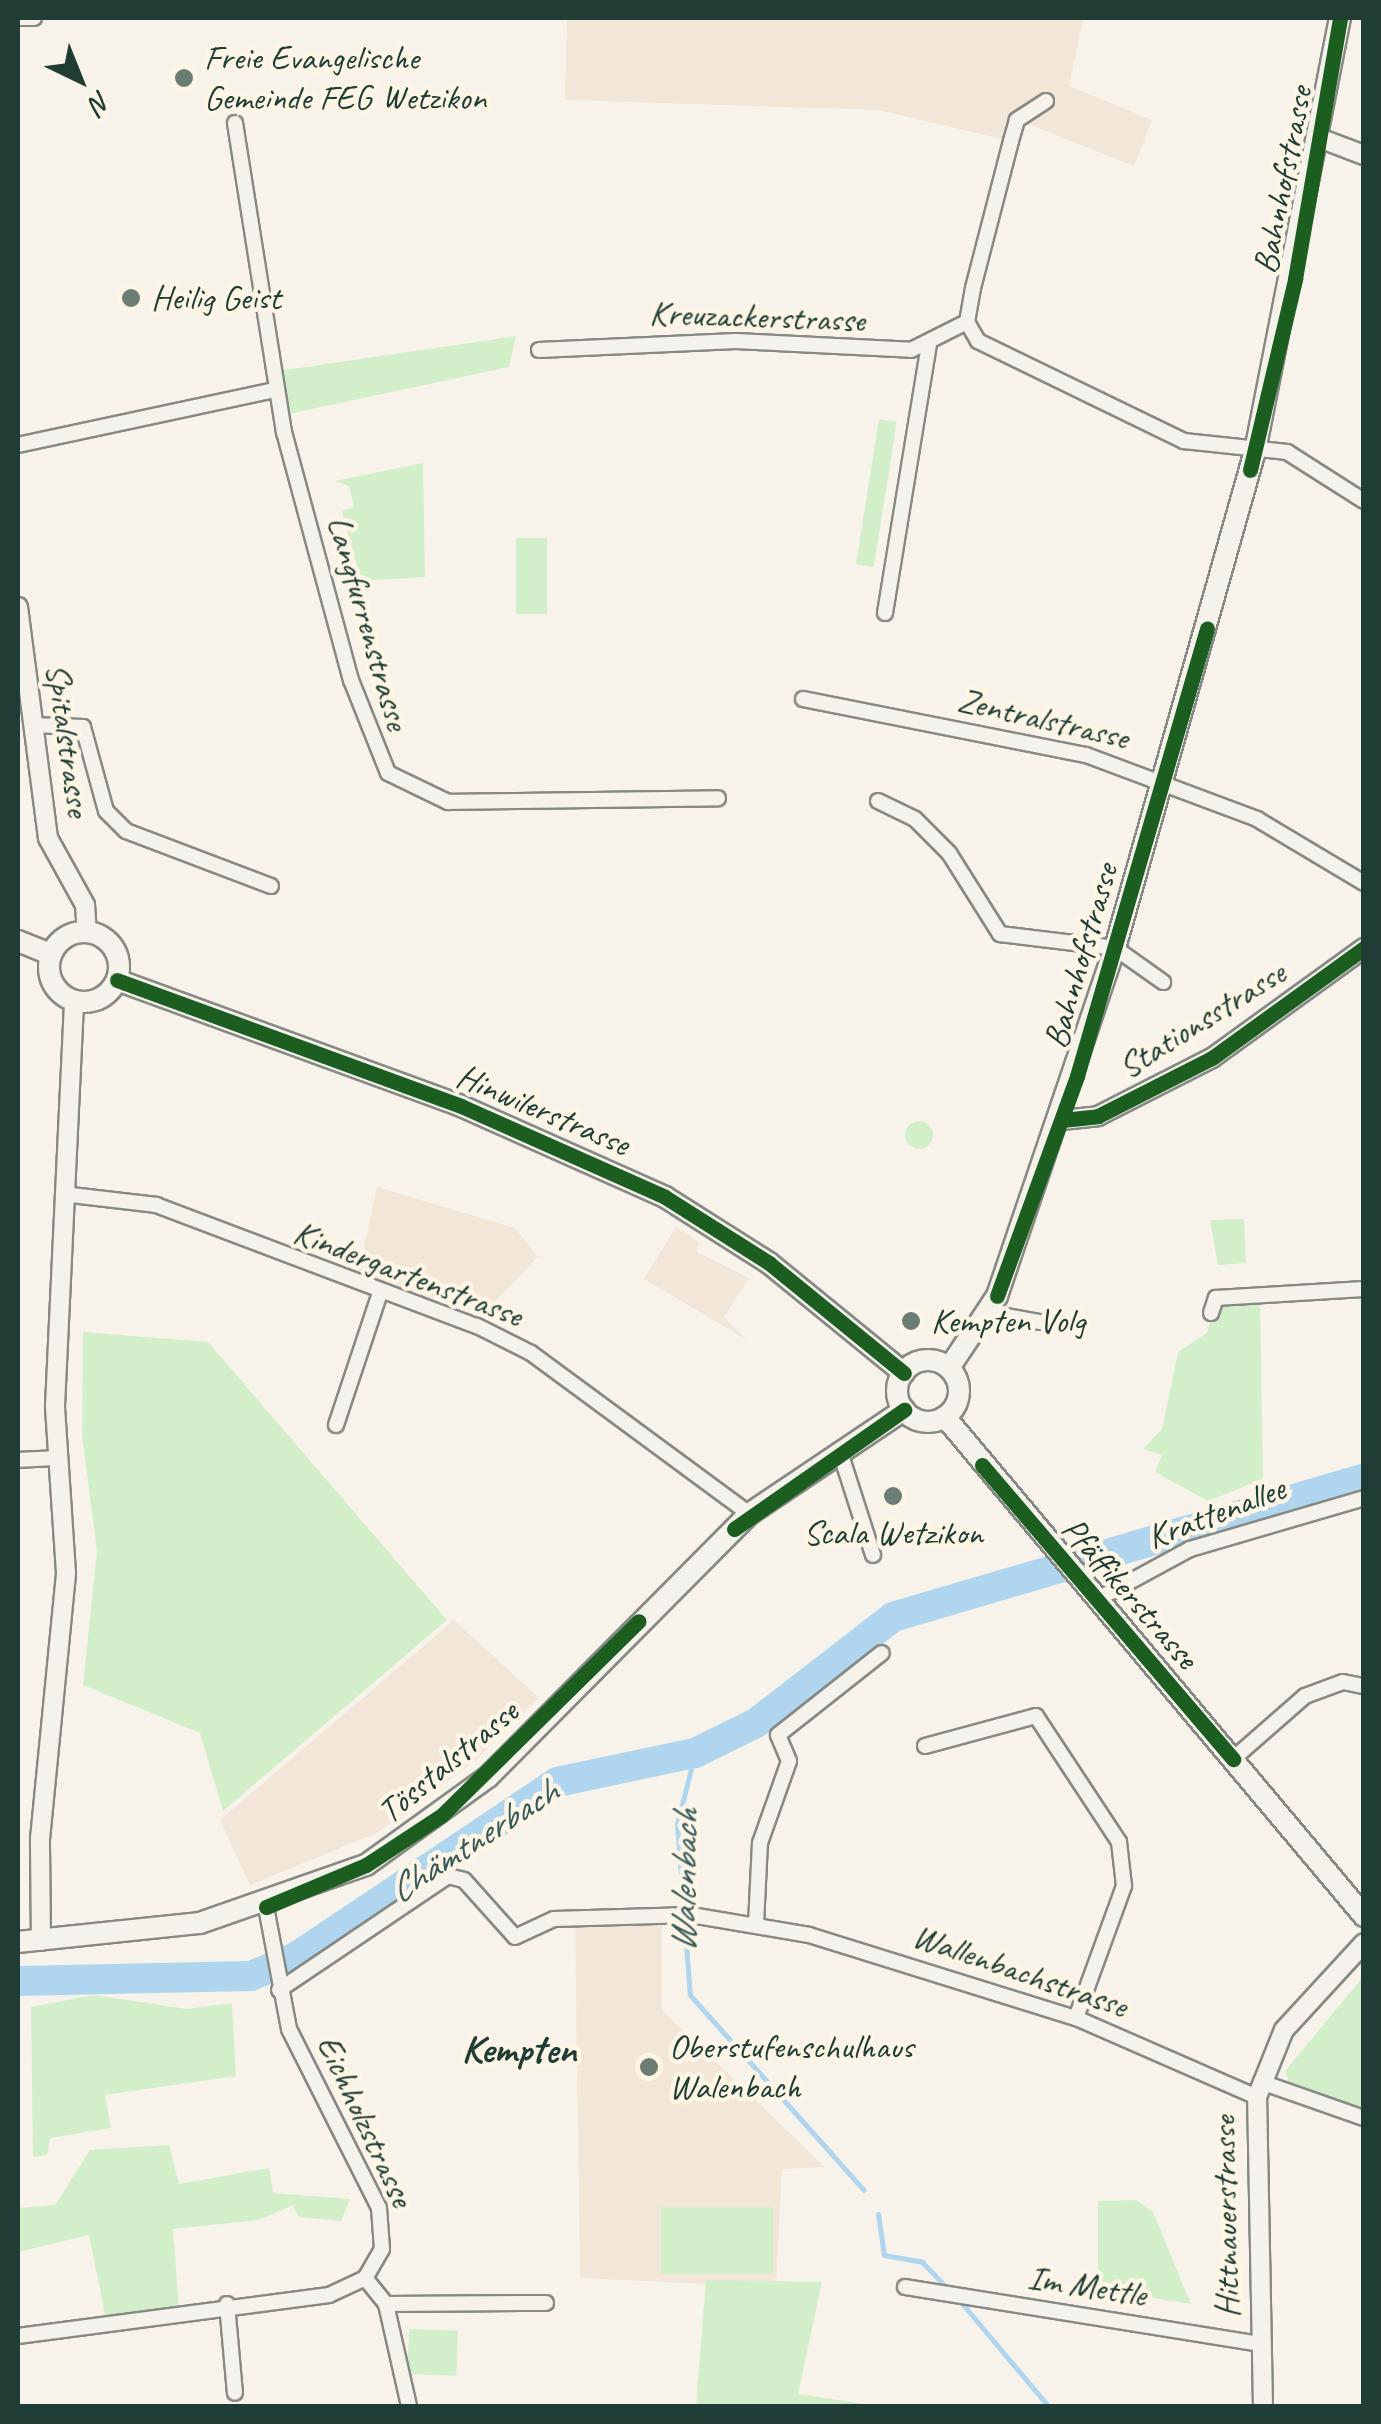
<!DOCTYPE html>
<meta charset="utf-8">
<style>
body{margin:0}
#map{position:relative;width:1381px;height:2424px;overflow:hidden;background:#f7f3ea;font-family:Caveat,sans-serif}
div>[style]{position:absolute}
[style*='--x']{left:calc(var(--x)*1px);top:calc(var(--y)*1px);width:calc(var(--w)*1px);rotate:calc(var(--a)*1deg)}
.built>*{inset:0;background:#f2e6d9}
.green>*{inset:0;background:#d3efc9;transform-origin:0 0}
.round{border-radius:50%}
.stream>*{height:5px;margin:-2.5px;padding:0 2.5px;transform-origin:2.5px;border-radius:2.5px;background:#b0d5ee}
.river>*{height:30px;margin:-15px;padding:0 15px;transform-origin:15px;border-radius:15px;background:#b0d5ee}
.roads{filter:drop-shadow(2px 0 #868984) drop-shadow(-2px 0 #868984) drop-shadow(0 2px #868984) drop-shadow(0 -2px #868984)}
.minor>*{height:14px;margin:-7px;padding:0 7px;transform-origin:7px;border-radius:7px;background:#f5f2ec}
.tertiary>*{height:18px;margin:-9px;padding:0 9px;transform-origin:9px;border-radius:9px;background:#f5f2ec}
.secondary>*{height:20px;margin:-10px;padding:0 10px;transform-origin:10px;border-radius:10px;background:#f5f2ec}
.secondary>.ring{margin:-10px;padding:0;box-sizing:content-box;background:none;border:20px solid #f5f2ec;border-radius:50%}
.cycleway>*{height:15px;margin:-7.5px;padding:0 7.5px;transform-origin:7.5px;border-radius:7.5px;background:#1b5e20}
.dots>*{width:28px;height:28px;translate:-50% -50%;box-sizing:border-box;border:5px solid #fcf5e5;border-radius:50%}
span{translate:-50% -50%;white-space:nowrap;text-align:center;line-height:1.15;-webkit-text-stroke:9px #fcf5e5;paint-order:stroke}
.poi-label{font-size:35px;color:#1f3d34}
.left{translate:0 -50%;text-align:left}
.street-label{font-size:35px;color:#1f3d34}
.water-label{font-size:38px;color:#365959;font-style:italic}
.quarter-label{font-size:40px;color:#1f3d34;font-weight:700}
.frame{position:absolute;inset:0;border:20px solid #1f3d34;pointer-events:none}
.north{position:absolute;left:30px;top:30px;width:100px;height:100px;-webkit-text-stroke:8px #fcf5e5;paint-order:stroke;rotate:137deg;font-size:28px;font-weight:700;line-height:40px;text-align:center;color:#1f3d34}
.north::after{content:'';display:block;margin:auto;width:35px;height:45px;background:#1f3d34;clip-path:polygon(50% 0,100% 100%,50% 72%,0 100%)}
</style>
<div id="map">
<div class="built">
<i style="clip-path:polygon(567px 18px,1076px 18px,1083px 20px,1069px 86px,1152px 120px,1134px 166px,1018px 120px,1011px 141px,878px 110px,565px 100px)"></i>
<i style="clip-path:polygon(377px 1187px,515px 1228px,538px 1257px,483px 1314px,358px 1275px)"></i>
<i style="clip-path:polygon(676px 1227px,699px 1242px,697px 1252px,749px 1278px,724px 1317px,747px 1340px,644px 1279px)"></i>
<i style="clip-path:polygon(454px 1620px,539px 1698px,475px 1761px,377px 1833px,250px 1885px,220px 1820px)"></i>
<i style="clip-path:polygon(662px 1916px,662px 2010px,825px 2167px,782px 2169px,776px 2287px,580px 2278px,575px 1920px)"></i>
</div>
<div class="green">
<i style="clip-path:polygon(516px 336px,509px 367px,288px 414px,279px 371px)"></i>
<i style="left:879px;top:419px;width:18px;height:147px;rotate:9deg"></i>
<i style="clip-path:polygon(423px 463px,425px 577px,361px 581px,342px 511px,354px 507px,349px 486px,335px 481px)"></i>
<i style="left:547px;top:538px;width:76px;height:31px;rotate:90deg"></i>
<i class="round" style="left:905px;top:1121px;width:28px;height:28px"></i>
<i style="clip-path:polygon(1244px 1219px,1246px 1263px,1218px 1265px,1210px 1220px)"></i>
<i style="clip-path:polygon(1260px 1295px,1263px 1479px,1208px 1501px,1155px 1472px,1162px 1455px,1143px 1449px,1162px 1429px,1178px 1352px,1207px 1333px,1216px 1298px)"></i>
<i style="clip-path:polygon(83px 1332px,208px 1342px,447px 1620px,223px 1811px,200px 1733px,83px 1685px,97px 1550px,82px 1436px)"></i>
<i style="clip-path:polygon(1363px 1977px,1363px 2118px,1292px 2093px,1285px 2071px)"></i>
<i style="clip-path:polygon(93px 1995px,187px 2009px,232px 2003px,236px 2076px,105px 2095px,111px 2128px,50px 2138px,47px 2155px,33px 2157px,31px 2007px)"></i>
<i style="clip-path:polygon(169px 2145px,179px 2184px,269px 2168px,273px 2193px,350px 2199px,341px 2221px,299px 2217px,293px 2205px,259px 2220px,173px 2229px,179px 2309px,106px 2319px,89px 2235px,18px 2252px,18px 2208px,55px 2205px,90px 2150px)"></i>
<i style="clip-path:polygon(1136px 2200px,1153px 2212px,1191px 2304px,1098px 2289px,1098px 2201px)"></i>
<i style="left:661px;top:2207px;width:112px;height:67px"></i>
<i style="clip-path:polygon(706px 2280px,822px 2282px,798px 2394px,878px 2406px,696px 2406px)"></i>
<i style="left:409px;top:2329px;width:49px;height:45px;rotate:2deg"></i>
</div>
<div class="stream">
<i style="--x:695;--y:1753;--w:73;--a:104.2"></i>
<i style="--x:677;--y:1824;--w:171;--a:85.7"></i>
<i style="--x:690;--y:1995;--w:261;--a:48.3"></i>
<i style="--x:878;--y:2214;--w:41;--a:81.7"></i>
<i style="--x:884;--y:2255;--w:39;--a:10"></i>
<i style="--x:922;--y:2262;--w:39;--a:46"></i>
<i style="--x:960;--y:2301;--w:137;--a:50"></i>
</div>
<div class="river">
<i style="--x:18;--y:1981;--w:233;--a:-1.2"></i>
<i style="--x:251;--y:1976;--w:49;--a:-22.9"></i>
<i style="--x:296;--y:1957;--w:314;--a:-33.8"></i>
<i style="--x:557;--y:1782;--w:141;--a:-11.9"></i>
<i style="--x:695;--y:1753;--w:68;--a:-26.2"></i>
<i style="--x:756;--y:1723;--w:173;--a:-37.7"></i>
<i style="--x:893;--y:1617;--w:491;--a:-16.4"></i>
</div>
<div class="roads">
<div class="minor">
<i style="--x:18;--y:18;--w:16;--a:0"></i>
<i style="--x:1046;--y:101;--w:35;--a:147"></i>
<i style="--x:1017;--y:120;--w:22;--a:106"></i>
<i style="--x:1011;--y:141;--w:152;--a:104.5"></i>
<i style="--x:973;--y:288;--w:35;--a:100"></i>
<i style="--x:967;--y:322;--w:22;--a:60"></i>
<i style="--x:978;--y:341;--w:229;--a:25.9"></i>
<i style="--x:1184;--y:441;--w:104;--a:6.1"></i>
<i style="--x:1287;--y:452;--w:91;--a:32.5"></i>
<i style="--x:235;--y:123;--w:313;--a:81"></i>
<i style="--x:284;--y:432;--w:257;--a:74.9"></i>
<i style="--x:351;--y:680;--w:100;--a:68.3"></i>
<i style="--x:388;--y:773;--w:67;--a:25.8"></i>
<i style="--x:448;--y:802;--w:270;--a:-0.8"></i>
<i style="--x:539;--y:350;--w:197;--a:-2.6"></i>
<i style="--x:736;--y:341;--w:175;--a:2.9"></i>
<i style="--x:911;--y:350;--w:63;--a:-26.6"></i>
<i style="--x:18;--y:445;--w:262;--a:-12.1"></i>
<i style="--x:885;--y:613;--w:274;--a:-80.7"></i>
<i style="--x:803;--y:699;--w:288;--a:11.2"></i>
<i style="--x:1086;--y:755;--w:183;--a:20.5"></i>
<i style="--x:1257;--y:819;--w:125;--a:30.9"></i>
<i style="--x:32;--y:725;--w:51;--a:2.2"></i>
<i style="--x:83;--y:727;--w:87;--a:74.7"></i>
<i style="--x:106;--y:811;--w:28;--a:45"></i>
<i style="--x:126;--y:831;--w:155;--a:20.8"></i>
<i style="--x:878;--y:801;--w:41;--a:25.9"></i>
<i style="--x:915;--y:819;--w:48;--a:45"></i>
<i style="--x:949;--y:853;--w:96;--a:57.8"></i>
<i style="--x:1000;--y:934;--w:116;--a:6.9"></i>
<i style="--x:1115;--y:948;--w:59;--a:35.3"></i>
<i style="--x:63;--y:1194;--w:94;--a:6.7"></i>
<i style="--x:156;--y:1205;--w:343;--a:20.7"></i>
<i style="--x:477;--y:1326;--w:60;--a:26.6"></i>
<i style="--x:531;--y:1353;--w:271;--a:36.4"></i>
<i style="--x:989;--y:1313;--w:52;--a:10"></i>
<i style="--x:1211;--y:1313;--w:16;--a:-72"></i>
<i style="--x:1216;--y:1298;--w:148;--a:-3.5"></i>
<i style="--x:336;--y:1425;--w:139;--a:-71.6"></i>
<i style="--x:840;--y:1452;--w:108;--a:72.2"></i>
<i style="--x:18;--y:1460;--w:40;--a:-2.9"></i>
<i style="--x:1096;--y:1600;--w:107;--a:-28.5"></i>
<i style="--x:1190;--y:1549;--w:181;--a:-16.3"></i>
<i style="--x:925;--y:1746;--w:115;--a:-15.1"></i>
<i style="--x:1036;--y:1716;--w:151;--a:56.6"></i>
<i style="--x:1119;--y:1842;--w:44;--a:83.5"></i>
<i style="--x:1124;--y:1886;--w:140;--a:110"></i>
<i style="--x:1233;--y:1759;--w:96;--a:-41.2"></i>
<i style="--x:1305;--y:1696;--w:40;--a:-20.2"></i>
<i style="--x:1343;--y:1682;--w:21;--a:11"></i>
<i style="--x:266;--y:1907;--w:124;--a:79.3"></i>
<i style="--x:289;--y:2029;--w:200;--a:63.3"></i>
<i style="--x:379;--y:2208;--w:41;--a:85.8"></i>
<i style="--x:382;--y:2249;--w:34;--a:120"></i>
<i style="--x:365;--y:2278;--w:33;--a:51"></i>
<i style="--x:386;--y:2304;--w:105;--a:77.3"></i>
<i style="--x:756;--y:1924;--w:81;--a:-87.2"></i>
<i style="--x:760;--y:1843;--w:87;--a:-70.5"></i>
<i style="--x:789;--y:1761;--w:28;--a:-113"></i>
<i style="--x:778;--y:1735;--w:132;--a:-38.3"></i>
<i style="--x:279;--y:1990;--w:204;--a:-34"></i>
<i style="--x:448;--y:1876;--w:16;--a:14"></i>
<i style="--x:464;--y:1880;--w:76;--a:48.2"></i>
<i style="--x:515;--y:1937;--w:43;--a:-24.8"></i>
<i style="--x:554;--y:1919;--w:137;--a:-1.7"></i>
<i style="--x:691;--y:1915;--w:120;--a:9.6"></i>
<i style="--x:809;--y:1935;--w:280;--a:17.3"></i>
<i style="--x:1076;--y:2018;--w:197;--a:23.6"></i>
<i style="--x:1261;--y:2082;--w:109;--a:19.3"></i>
<i style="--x:905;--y:2287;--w:360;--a:9.1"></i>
<i style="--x:227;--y:2304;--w:89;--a:84.9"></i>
<i style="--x:386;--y:2304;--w:160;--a:-0.4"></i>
<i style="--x:18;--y:2336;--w:314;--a:-7.5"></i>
<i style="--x:329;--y:2295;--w:40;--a:-25"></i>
</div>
<div class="tertiary">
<i style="--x:1322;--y:139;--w:45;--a:20.9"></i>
<i style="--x:18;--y:607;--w:233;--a:82.6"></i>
<i style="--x:48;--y:838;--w:77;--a:61.1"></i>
<i style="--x:85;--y:905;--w:26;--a:86"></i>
<i style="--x:1062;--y:1120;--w:36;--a:-6"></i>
<i style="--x:1098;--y:1116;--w:128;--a:-27"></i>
<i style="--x:1212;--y:1058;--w:188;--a:-35.9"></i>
<i style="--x:41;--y:1941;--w:102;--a:-90.6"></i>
<i style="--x:40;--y:1839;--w:267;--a:-84.4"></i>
<i style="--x:66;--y:1573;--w:167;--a:-93.8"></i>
<i style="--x:55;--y:1406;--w:405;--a:-87.3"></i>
<i style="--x:1263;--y:2406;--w:309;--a:-91.1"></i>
<i style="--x:1257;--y:2097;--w:72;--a:-68.1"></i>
<i style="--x:1284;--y:2030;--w:118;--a:-47.4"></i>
</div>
<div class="secondary">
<i class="ring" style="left:49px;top:932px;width:50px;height:50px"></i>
<i style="--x:18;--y:941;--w:35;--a:22"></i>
<i style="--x:117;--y:980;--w:366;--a:20.1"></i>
<i style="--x:461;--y:1106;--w:223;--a:24"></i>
<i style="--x:665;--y:1197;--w:123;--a:32.4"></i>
<i style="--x:769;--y:1263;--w:174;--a:39.2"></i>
<i class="ring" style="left:897px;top:1360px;width:42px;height:42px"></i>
<i style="--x:949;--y:1368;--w:87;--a:-56.3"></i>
<i style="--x:997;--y:1296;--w:367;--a:-71.3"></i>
<i style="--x:1115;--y:948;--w:516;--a:-74.27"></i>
<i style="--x:1255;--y:451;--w:441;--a:-78.9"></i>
<i style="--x:945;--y:1417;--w:652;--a:49.98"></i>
<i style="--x:18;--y:1942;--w:183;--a:-6"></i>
<i style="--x:200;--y:1923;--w:176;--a:-19.3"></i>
<i style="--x:366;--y:1865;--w:150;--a:-35.8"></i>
<i style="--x:488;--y:1777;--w:371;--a:-45.2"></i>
<i style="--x:749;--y:1514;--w:187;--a:-33.9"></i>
</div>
</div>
<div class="cycleway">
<i style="--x:1250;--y:470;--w:196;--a:-76.7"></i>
<i style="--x:1295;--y:279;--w:265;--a:-80.2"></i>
<i style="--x:117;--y:980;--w:366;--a:20.1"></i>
<i style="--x:461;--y:1106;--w:223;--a:24"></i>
<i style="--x:665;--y:1197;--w:123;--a:32.4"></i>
<i style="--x:769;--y:1263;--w:174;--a:39.2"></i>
<i style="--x:1062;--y:1120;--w:36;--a:-6"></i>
<i style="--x:1098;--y:1116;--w:128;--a:-27"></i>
<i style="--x:1212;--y:1058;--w:188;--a:-35.9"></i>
<i style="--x:997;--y:1296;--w:234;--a:-70"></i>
<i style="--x:1077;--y:1076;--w:466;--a:-73.8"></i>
<i style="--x:982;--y:1465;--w:387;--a:49.5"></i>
<i style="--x:734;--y:1529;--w:208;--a:-35"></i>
<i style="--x:266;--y:1907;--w:108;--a:-22.8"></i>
<i style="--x:366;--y:1865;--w:91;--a:-33.3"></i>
<i style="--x:442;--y:1815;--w:276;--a:-44.6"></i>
</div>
<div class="dots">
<i style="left:184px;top:78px;background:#6b7d74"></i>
<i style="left:131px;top:298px;background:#6b7d74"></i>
<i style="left:911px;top:1321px;background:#6b7d74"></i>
<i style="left:893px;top:1496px;background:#6b7d74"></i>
<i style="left:649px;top:2067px;background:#6b7d74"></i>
</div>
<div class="poi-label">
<span class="left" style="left:204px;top:78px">Freie Evangelische<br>Gemeinde FEG Wetzikon</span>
<span class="left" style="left:151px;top:298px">Heilig Geist</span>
<span class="left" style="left:931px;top:1321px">Kempten Volg</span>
<span style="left:893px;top:1533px">Scala Wetzikon</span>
<span class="left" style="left:669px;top:2067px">Oberstufenschulhaus<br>Walenbach</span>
</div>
<div class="street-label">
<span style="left:1283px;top:180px;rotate:-79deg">Bahnhofstrasse</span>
<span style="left:757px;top:317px;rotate:2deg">Kreuzackerstrasse</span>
<span style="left:368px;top:623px;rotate:74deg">Langfurrenstrasse</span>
<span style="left:1043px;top:719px;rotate:13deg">Zentralstrasse</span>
<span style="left:68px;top:740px;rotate:82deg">Spitalstrasse</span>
<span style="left:1081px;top:956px;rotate:-74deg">Bahnhofstrasse</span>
<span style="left:1202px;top:1020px;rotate:-32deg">Stationsstrasse</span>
<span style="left:543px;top:1110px;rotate:23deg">Hinwilerstrasse</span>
<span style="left:408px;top:1274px;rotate:21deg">Kindergartenstrasse</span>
<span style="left:1216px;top:1513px;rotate:-21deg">Krattenallee</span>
<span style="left:1130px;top:1593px;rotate:49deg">Pfäffikerstrasse</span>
<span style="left:448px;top:1762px;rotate:-40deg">Tösstalstrasse</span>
<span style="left:1020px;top:1971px;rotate:19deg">Wallenbachstrasse</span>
<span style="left:365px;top:2121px;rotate:65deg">Eichholzstrasse</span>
<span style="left:1226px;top:2217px;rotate:-91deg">Hittnauerstrasse</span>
<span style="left:1087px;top:2286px;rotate:9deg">Im Mettle</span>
</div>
<div class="water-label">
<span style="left:473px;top:1841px;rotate:-33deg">Chämtnerbach</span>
<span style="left:684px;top:1881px;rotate:-89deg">Walenbach</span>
</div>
<div class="quarter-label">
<span style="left:519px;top:2049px">Kempten</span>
</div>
<div class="frame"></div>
<div class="north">N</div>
</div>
